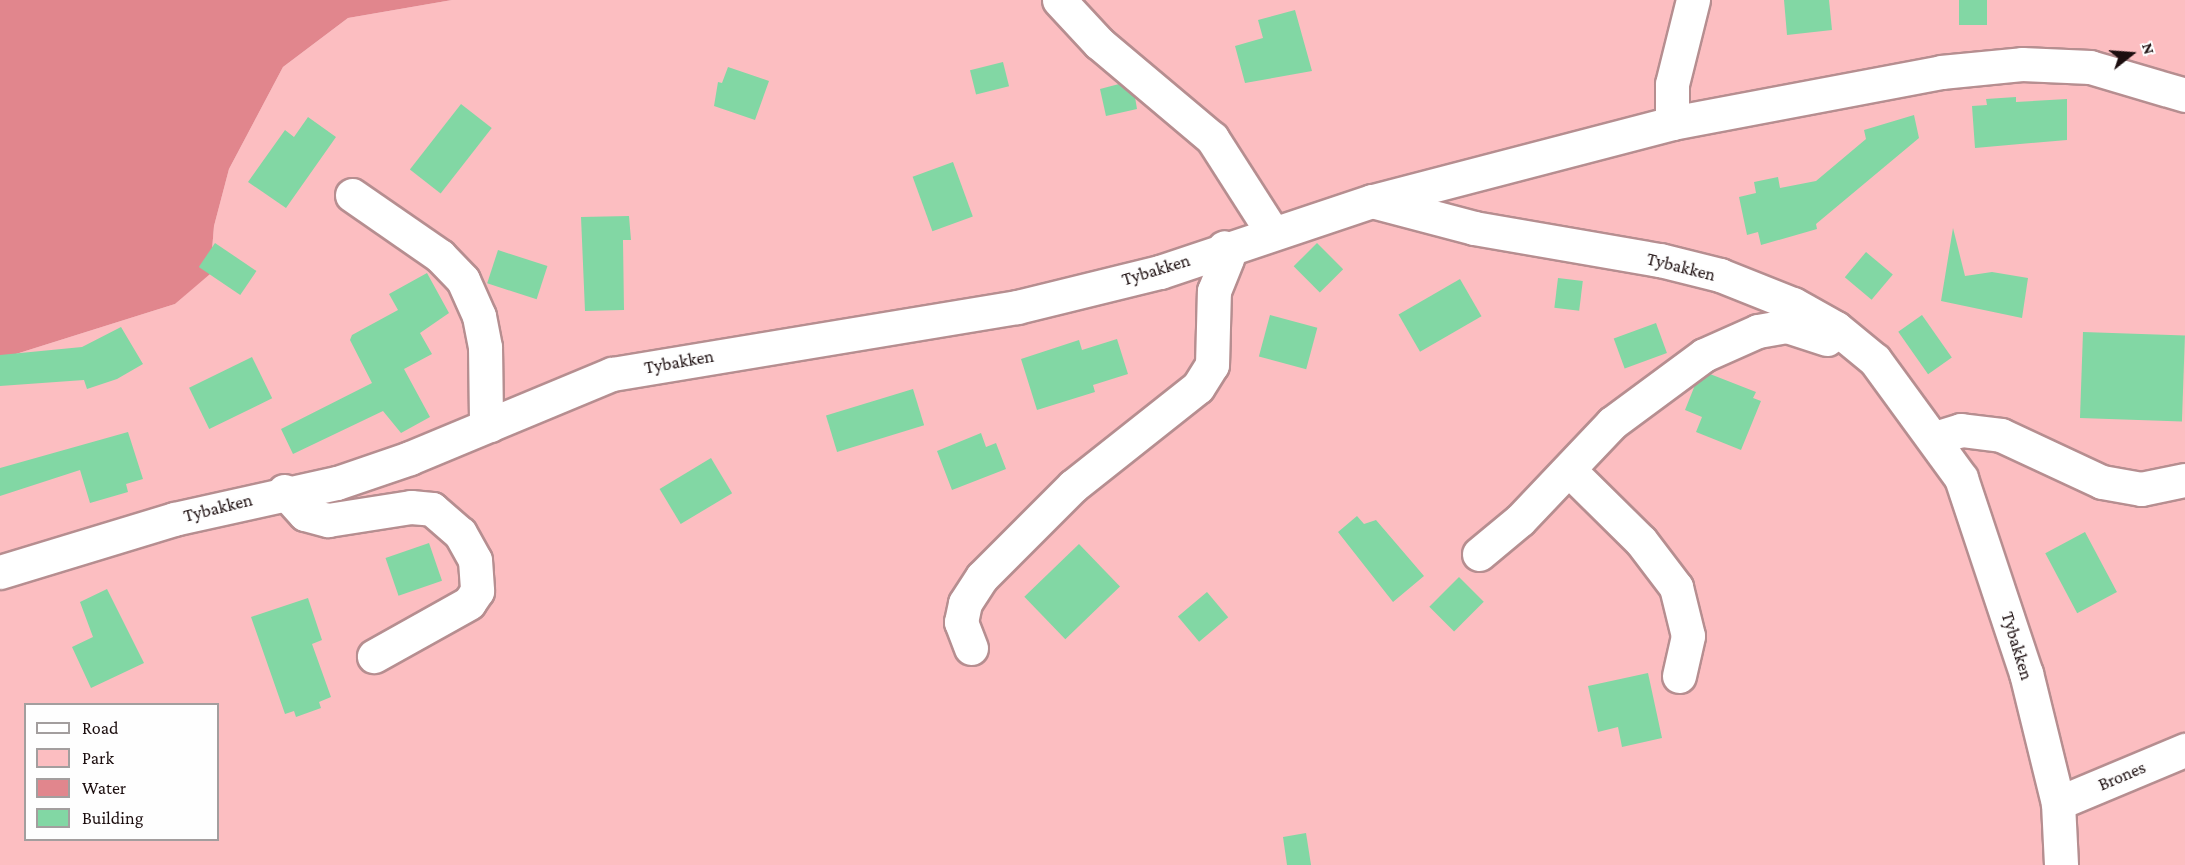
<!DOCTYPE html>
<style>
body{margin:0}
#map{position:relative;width:2185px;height:865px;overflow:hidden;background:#feecec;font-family:"Crimson Pro",serif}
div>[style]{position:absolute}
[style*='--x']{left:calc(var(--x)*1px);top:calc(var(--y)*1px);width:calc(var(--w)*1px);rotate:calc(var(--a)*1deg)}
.green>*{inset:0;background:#fcbec1}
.water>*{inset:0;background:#e1868d}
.building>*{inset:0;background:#82d7a4;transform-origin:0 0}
.roads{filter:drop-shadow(2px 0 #b68e90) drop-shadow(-2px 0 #b68e90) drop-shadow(0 2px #b68e90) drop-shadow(0 -2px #b68e90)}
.minor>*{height:33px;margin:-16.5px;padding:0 16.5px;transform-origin:16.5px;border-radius:16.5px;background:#fff}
span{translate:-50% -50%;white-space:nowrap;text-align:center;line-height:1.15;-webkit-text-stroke:4.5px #fefefe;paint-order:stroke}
.street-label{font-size:18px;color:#1b0d0e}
.legend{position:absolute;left:24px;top:703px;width:195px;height:138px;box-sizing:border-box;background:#fefefe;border:2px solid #a39e9e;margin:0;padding:8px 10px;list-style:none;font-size:18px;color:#1b0d0e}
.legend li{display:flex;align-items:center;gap:12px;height:30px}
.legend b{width:30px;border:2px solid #a39e9e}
.north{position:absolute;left:2101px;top:24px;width:60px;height:60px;-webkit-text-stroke:4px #fefefe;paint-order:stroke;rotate:73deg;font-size:16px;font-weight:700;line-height:24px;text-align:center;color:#1b0d0e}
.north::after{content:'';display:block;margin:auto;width:21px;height:27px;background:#1b0d0e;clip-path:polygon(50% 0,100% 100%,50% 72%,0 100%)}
</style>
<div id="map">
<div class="green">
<i style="clip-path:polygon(evenodd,452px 0,2185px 0,2185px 865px,0 865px,0 359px,175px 304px,210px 273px,214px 226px,229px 169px,283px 67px,348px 18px,452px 0,26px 704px,218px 704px,218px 840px,26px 840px,26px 704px)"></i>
</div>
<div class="water">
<i style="clip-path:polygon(0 0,452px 0,348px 18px,283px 67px,229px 169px,214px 226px,210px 274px,175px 304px,0 359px)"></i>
</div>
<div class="building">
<i style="clip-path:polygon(1784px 0,1829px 0,1832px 30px,1787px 35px)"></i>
<i style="left:1959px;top:0;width:28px;height:25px"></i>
<i style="clip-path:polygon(1295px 10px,1312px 71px,1245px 83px,1235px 46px,1263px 38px,1258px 20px)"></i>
<i style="left:1003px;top:62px;width:25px;height:34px;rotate:76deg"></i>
<i style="clip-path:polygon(728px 67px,769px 81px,755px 120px,714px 106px,718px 82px,722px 83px)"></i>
<i style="clip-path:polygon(1119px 84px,1135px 97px,1137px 109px,1106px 116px,1100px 89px)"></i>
<i style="clip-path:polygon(2016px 97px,2016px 102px,2067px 99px,2067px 140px,1975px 148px,1972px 106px,1987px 105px,1986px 99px)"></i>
<i style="left:461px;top:104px;width:39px;height:83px;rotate:38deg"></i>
<i style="clip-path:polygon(1914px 115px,1919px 138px,1816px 224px,1817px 229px,1761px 245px,1758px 232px,1747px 235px,1739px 197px,1756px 193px,1754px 182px,1778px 177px,1780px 188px,1816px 181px,1866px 139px,1864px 130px)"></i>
<i style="clip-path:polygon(308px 117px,336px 137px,286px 208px,248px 182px,285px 130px,294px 137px)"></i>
<i style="left:953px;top:162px;width:58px;height:43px;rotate:70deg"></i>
<i style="clip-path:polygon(629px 216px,631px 240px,623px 240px,624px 310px,585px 311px,581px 217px)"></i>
<i style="clip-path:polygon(1953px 228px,1965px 276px,1992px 272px,2028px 278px,2022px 318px,1941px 301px)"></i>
<i style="left:215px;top:243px;width:50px;height:29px;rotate:34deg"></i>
<i style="left:1317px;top:243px;width:37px;height:33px;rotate:45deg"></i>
<i style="left:498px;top:250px;width:52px;height:35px;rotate:18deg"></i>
<i style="left:1866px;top:252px;width:35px;height:33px;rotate:40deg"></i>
<i style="clip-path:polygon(427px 273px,449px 313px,420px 333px,432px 354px,404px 369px,430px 417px,401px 433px,383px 411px,293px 454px,281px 429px,372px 383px,350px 340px,352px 335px,398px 310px,389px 294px)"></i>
<i style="left:1558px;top:278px;width:25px;height:30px;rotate:7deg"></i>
<i style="left:1460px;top:279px;width:43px;height:71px;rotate:60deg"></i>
<i style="left:1270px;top:315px;width:49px;height:43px;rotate:15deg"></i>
<i style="left:1922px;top:315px;width:52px;height:29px;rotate:55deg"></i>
<i style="left:1656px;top:323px;width:32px;height:45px;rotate:70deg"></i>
<i style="clip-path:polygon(121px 327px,143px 364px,117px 379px,87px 389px,84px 380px,0 386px,0 355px,82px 347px)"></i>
<i style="left:2083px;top:332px;width:102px;height:86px;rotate:2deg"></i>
<i style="clip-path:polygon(1117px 339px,1128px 374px,1093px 385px,1095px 392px,1037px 410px,1021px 359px,1079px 340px,1082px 350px)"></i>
<i style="left:252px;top:357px;width:46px;height:70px;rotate:64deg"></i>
<i style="clip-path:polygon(1710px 374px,1756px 392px,1753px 398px,1761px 401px,1741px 450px,1696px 432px,1702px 417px,1685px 410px,1695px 385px)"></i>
<i style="left:913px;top:389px;width:38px;height:91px;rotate:73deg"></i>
<i style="clip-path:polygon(128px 432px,143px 479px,126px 484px,128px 492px,90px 503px,80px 470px,0 496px,0 468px)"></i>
<i style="clip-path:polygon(981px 433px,986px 447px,996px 443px,1006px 469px,952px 490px,937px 451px)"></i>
<i style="left:711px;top:458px;width:41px;height:60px;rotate:59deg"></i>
<i style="clip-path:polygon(1357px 516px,1364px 524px,1376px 520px,1424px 576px,1393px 602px,1338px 532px)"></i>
<i style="left:2085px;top:532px;width:68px;height:45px;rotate:62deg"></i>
<i style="left:429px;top:543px;width:40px;height:46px;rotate:71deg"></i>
<i style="left:1079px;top:544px;width:59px;height:76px;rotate:46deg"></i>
<i style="left:1459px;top:577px;width:35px;height:42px;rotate:45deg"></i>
<i style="clip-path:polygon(107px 589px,144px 663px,91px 688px,72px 647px,93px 637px,80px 602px)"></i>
<i style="left:1207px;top:592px;width:33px;height:38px;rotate:50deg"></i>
<i style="clip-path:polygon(308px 598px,322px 640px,312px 644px,331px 697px,319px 702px,321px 708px,296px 717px,294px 711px,285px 714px,251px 617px)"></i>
<i style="clip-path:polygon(1648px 673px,1662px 738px,1622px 747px,1618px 727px,1598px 732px,1588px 686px)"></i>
<i style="clip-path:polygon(1306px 833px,1311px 865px,1287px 865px,1283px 837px)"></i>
</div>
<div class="roads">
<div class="minor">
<i style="--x:1059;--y:0;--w:59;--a:47.1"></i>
<i style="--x:1099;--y:43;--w:148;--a:40.1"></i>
<i style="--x:1212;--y:138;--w:112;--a:57.4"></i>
<i style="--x:1672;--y:123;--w:39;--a:-90"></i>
<i style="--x:1672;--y:84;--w:87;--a:-76"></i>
<i style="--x:352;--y:195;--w:107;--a:34.7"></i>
<i style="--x:440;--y:256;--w:33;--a:46"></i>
<i style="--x:463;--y:280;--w:39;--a:66"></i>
<i style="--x:479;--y:316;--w:32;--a:79"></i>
<i style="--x:485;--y:347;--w:70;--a:89.2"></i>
<i style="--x:486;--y:417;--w:9;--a:63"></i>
<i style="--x:1373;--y:201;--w:309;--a:-14.6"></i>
<i style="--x:1672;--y:123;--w:274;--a:-10.7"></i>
<i style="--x:1941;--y:72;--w:81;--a:-5.6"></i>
<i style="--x:2022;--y:64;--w:68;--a:2.5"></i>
<i style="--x:2090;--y:67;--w:99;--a:16.4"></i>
<i style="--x:1935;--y:438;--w:27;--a:-17"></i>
<i style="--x:1961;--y:430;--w:40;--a:7.1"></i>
<i style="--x:2001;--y:435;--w:111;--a:25"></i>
<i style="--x:2102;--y:482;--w:40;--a:10"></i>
<i style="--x:2141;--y:489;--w:45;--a:-11.6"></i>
<i style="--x:1569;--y:470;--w:101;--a:44.6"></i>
<i style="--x:1641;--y:541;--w:58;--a:52.7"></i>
<i style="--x:1676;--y:587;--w:50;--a:76.2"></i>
<i style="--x:1688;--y:636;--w:41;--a:102.7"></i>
<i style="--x:284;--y:491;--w:31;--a:48"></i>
<i style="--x:305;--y:514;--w:24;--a:15"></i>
<i style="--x:328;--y:520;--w:84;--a:-8.9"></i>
<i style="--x:411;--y:507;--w:21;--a:5"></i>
<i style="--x:432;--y:509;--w:37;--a:41"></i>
<i style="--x:460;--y:533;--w:31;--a:61"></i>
<i style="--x:475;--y:560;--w:31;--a:86"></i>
<i style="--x:477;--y:591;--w:14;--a:124"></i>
<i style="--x:469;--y:603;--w:109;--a:150.8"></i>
<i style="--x:1479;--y:554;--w:53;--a:-39.7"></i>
<i style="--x:1520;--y:520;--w:134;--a:-46.5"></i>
<i style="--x:1612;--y:423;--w:114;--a:-36.5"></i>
<i style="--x:1704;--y:355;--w:59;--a:-24"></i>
<i style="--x:1758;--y:331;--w:29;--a:-10"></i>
<i style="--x:1787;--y:326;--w:42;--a:18"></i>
<i style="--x:0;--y:572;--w:182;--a:-16.9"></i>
<i style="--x:174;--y:519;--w:167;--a:-12.5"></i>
<i style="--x:337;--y:483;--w:77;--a:-18.9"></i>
<i style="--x:410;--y:458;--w:219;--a:-22.6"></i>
<i style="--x:612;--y:374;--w:411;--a:-9.4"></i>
<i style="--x:1017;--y:307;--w:147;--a:-13.8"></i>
<i style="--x:1160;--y:272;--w:224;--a:-18.5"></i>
<i style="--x:1372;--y:201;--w:106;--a:14.8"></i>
<i style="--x:1474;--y:228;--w:189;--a:9.8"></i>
<i style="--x:1660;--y:260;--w:62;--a:14"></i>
<i style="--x:1720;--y:275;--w:79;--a:21.7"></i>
<i style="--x:1793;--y:304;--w:49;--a:29.2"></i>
<i style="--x:1836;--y:328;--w:50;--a:39.4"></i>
<i style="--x:1875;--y:360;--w:146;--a:53.9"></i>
<i style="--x:1961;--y:478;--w:206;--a:71.6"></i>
<i style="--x:2026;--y:673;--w:134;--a:76.2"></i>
<i style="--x:2058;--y:803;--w:62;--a:87.2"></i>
<i style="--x:971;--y:648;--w:28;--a:-111"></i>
<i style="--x:961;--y:622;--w:19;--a:-78"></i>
<i style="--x:965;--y:603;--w:31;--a:-57"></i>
<i style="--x:982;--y:577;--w:129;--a:-45"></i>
<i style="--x:1073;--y:486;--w:159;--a:-38.4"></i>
<i style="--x:1198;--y:387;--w:26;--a:-58"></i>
<i style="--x:1212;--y:365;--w:74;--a:-88.5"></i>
<i style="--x:1214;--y:291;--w:35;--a:-68"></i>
<i style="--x:1227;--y:258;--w:11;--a:-105"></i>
<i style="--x:2058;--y:803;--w:138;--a:-22.7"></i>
</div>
</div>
<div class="street-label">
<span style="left:1681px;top:267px;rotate:14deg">Tybakken</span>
<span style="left:1156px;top:270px;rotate:-17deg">Tybakken</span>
<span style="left:679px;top:362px;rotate:-10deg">Tybakken</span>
<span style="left:218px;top:508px;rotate:-14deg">Tybakken</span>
<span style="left:2017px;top:646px;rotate:73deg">Tybakken</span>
<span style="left:2122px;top:776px;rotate:-23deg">Brones</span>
</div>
<ul class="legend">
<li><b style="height:8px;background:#fff"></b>Road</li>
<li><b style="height:16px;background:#fcbec1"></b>Park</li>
<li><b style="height:16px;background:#e1868d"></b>Water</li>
<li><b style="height:16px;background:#82d7a4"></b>Building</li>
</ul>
<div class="north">N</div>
</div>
